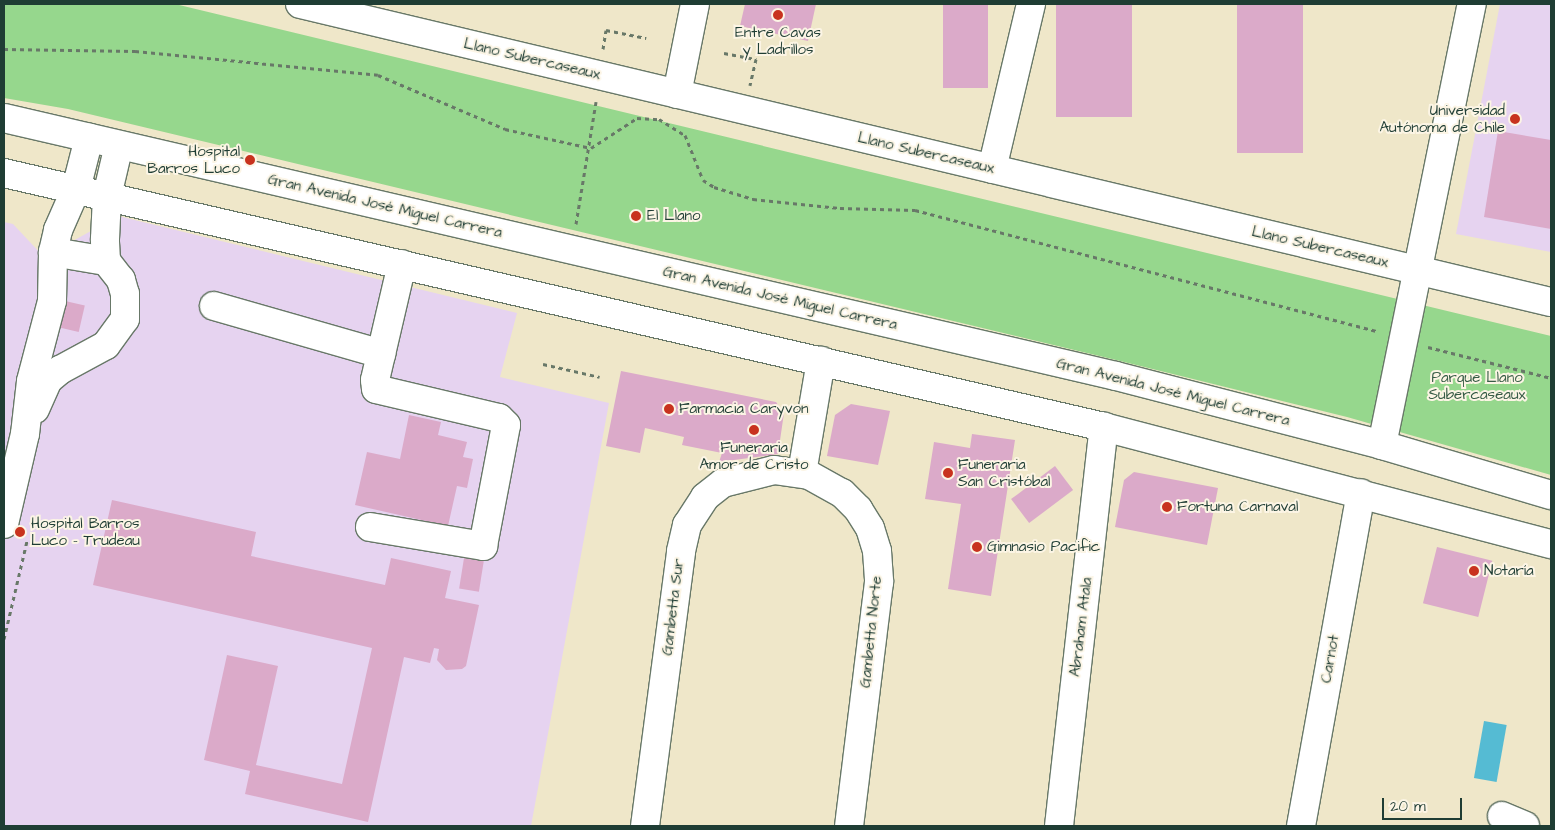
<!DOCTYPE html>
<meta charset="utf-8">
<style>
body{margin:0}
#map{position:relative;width:1555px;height:830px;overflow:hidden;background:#efe7c9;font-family:"Architects Daughter",sans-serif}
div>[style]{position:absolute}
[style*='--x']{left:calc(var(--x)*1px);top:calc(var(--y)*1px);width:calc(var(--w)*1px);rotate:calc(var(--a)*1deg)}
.built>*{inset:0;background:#e6d3f0}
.green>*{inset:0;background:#96d78d}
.water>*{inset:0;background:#55bbd3;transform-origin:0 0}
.building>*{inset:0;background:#dbaac9;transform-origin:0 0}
.path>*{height:3px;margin-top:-1.5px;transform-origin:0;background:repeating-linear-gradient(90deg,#687868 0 4px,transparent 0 8px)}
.roads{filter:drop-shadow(1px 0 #687868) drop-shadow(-1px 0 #687868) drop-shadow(0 1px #687868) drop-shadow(0 -1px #687868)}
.minor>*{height:28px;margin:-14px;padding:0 14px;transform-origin:14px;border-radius:14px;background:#fff}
.major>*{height:28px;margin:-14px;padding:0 14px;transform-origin:14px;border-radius:14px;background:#fff}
.dots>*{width:14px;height:14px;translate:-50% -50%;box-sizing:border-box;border:2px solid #fcf5e5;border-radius:50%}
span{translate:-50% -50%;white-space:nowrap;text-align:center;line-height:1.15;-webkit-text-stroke:4px #fcf5e5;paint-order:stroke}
.poi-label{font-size:15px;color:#1f3d34}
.right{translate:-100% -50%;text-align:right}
.left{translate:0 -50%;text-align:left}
.street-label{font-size:15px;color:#1f3d34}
.park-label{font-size:15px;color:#375c46}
.frame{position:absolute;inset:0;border:5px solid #1f3d34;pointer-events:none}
.scale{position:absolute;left:1382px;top:798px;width:80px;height:22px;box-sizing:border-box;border:2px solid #1f3d34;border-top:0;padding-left:6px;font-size:15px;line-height:18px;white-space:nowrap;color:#1f3d34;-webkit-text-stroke:4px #fcf5e5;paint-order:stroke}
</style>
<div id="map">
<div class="built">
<i style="clip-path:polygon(1500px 4px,1551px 4px,1551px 252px,1456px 234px)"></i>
<i style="clip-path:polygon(118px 216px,517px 313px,500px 377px,609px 403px,531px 826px,4px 826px,4px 222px,13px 224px,44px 257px)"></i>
</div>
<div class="green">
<i style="clip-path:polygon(4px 4px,175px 4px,1551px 336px,1551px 475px,1347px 417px,1116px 360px,68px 109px,4px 98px)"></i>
</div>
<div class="water">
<i style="left:1484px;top:721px;width:23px;height:58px;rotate:10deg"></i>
</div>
<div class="building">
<i style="clip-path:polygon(745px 4px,816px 4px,808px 41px,740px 26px)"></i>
<i style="left:943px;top:4px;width:45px;height:84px"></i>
<i style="left:1056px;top:4px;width:76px;height:113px"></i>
<i style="left:1237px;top:4px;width:66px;height:149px"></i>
<i style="clip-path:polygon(1498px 131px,1551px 140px,1551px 229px,1484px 217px)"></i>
<i style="left:39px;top:295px;width:47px;height:27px;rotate:13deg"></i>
<i style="clip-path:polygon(621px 371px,776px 402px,784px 413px,778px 454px,719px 462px,722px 453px,682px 445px,684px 437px,645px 428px,640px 453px,606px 446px)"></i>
<i style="clip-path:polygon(851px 404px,890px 411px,878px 465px,827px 456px,835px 415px)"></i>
<i style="clip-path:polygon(409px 415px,441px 422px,438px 435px,467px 442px,463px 457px,473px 459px,467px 488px,457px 486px,448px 526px,355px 505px,367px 452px,400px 459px)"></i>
<i style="clip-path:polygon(972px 434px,1015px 440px,991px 596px,948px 589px,961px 504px,925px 499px,934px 442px,970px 448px)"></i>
<i style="left:1055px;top:466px;width:30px;height:55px;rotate:53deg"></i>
<i style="clip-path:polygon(1134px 472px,1218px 488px,1207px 545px,1115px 527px,1124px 480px)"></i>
<i style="clip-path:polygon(112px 500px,256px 532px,251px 556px,385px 585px,391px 558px,451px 571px,445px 598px,479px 605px,466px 666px,462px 669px,446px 670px,437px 660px,439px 649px,434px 648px,430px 663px,404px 657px,368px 822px,245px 794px,250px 771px,204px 760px,227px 655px,278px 666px,256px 765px,342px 784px,372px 648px,93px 585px)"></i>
<i style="left:1437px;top:547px;width:57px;height:58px;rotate:14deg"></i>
<i style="left:464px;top:558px;width:20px;height:31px;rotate:9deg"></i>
</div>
<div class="path">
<i style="--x:4;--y:49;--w:131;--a:0.9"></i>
<i style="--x:135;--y:51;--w:244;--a:5.6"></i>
<i style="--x:378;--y:75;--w:138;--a:23"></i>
<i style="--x:505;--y:129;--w:88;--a:12.5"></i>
<i style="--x:591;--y:148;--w:55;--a:-33.1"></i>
<i style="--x:637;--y:118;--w:22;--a:3"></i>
<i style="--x:659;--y:119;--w:31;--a:32"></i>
<i style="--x:685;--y:135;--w:48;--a:68.2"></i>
<i style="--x:703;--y:180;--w:13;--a:32"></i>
<i style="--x:714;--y:187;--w:41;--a:17.1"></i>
<i style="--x:753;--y:199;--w:87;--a:5.9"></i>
<i style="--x:840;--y:208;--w:75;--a:1.5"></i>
<i style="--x:915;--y:210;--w:478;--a:14.7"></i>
<i style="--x:603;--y:49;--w:19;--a:-81"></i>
<i style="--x:606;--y:30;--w:41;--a:11.3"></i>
<i style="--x:724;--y:53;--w:33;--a:11"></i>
<i style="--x:756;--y:59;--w:27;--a:103"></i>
<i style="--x:576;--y:224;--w:124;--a:-80.7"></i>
<i style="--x:1428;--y:347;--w:127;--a:14.1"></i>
<i style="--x:543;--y:364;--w:58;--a:12.8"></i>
<i style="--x:4;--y:639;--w:101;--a:-76.8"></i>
</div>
<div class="roads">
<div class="minor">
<i style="--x:300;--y:4;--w:1286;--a:13.4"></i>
<i style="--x:677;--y:94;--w:92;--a:-78.7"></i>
<i style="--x:992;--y:169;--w:170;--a:-76.7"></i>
<i style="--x:53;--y:252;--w:54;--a:9.6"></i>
<i style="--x:214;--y:306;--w:174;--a:16"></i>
<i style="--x:35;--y:409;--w:32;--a:-66"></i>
<i style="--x:48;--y:380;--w:16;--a:-40"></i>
<i style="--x:60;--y:370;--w:52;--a:-28.5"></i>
<i style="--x:106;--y:345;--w:32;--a:-54"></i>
<i style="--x:125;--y:319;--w:25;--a:-90"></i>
<i style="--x:125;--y:294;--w:15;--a:-106"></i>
<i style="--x:121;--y:280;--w:24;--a:-128"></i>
<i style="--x:106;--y:261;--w:22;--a:-93"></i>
<i style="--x:105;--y:239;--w:43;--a:-87.3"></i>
<i style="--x:107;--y:196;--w:52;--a:-76.8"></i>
<i style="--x:1382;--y:445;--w:450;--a:-78.5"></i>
<i style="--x:802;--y:473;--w:114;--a:-80.4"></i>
<i style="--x:4;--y:524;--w:92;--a:-76.9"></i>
<i style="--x:25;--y:434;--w:53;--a:-83.5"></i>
<i style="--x:31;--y:381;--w:83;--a:-75.3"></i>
<i style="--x:52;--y:301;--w:49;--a:-88.8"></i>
<i style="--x:53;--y:252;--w:23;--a:-77"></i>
<i style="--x:58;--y:230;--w:45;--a:-66.3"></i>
<i style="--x:76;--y:189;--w:53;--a:-75.7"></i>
<i style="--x:370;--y:527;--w:115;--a:9.5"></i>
<i style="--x:483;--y:546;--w:123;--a:-79.2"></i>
<i style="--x:506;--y:425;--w:10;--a:-135"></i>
<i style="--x:499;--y:418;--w:126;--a:-166.7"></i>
<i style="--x:376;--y:389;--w:9;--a:-96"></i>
<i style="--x:375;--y:380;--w:119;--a:-76.9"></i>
<i style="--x:1502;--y:816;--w:25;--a:23"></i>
<i style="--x:645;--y:826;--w:277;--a:-82.5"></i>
<i style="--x:681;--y:551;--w:27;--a:-77"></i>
<i style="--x:687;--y:525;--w:33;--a:-57"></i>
<i style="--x:705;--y:497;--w:23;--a:-38"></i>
<i style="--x:723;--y:483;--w:53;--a:-14.3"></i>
<i style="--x:774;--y:470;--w:35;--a:8"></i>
<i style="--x:809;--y:475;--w:38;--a:29"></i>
<i style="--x:842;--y:493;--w:23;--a:45"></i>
<i style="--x:858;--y:509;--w:22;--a:58"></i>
<i style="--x:870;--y:528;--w:24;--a:73"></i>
<i style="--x:877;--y:551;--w:31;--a:86"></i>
<i style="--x:879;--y:582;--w:246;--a:97"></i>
<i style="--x:1059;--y:826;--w:402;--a:-83.6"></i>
<i style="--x:1301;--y:826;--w:338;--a:-79.8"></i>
</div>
<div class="major">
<i style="--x:4;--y:118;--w:1142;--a:13.06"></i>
<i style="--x:1116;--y:376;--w:275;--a:14.5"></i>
<i style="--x:1382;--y:445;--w:176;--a:16.5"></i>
<i style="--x:4;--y:173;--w:1129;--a:13"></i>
<i style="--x:1104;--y:427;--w:462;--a:14.7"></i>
</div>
</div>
<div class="dots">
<i style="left:778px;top:15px;background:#c8321e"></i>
<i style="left:1515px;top:119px;background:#c8321e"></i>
<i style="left:250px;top:160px;background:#c8321e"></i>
<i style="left:636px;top:216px;background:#c8321e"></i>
<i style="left:669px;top:409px;background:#c8321e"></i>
<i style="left:754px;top:430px;background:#c8321e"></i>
<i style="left:948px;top:473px;background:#c8321e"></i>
<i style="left:1167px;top:507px;background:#c8321e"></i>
<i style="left:20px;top:532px;background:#c8321e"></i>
<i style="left:977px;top:547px;background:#c8321e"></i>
<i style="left:1474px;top:571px;background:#c8321e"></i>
</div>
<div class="poi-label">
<span style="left:778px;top:41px">Entre Cavas<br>y Ladrillos</span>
<span class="right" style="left:1505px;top:119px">Universidad<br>Autónoma de Chile</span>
<span class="right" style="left:240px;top:160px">Hospital<br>Barros Luco</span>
<span class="left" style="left:647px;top:216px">El Llano</span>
<span class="left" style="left:679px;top:409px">Farmacia Caryvon</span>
<span style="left:754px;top:456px">Funeraria<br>Amor de Cristo</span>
<span class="left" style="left:958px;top:473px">Funeraria<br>San Cristóbal</span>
<span class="left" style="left:1177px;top:507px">Fortuna Carnaval</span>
<span class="left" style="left:31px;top:532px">Hospital Barros<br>Luco - Trudeau</span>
<span class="left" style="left:987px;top:547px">Gimnasio Pacific</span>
<span class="left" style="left:1484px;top:571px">Notaría</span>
</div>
<div class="street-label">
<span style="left:532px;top:59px;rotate:13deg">Llano Subercaseaux</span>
<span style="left:926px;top:153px;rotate:13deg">Llano Subercaseaux</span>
<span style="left:385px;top:206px;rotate:13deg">Gran Avenida José Miguel Carrera</span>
<span style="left:1320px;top:247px;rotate:13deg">Llano Subercaseaux</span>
<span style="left:780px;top:298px;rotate:13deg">Gran Avenida José Miguel Carrera</span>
<span style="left:1173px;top:392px;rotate:14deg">Gran Avenida José Miguel Carrera</span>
<span style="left:673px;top:607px;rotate:-83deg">Gambetta Sur</span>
<span style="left:1081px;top:627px;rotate:-83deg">Abraham Atala</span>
<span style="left:871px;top:632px;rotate:-84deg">Gambetta Norte</span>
<span style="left:1330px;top:659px;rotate:-80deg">Carnot</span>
</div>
<div class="park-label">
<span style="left:1477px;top:386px">Parque Llano<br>Subercaseaux</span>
</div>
<div class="frame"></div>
<div class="scale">20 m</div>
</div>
